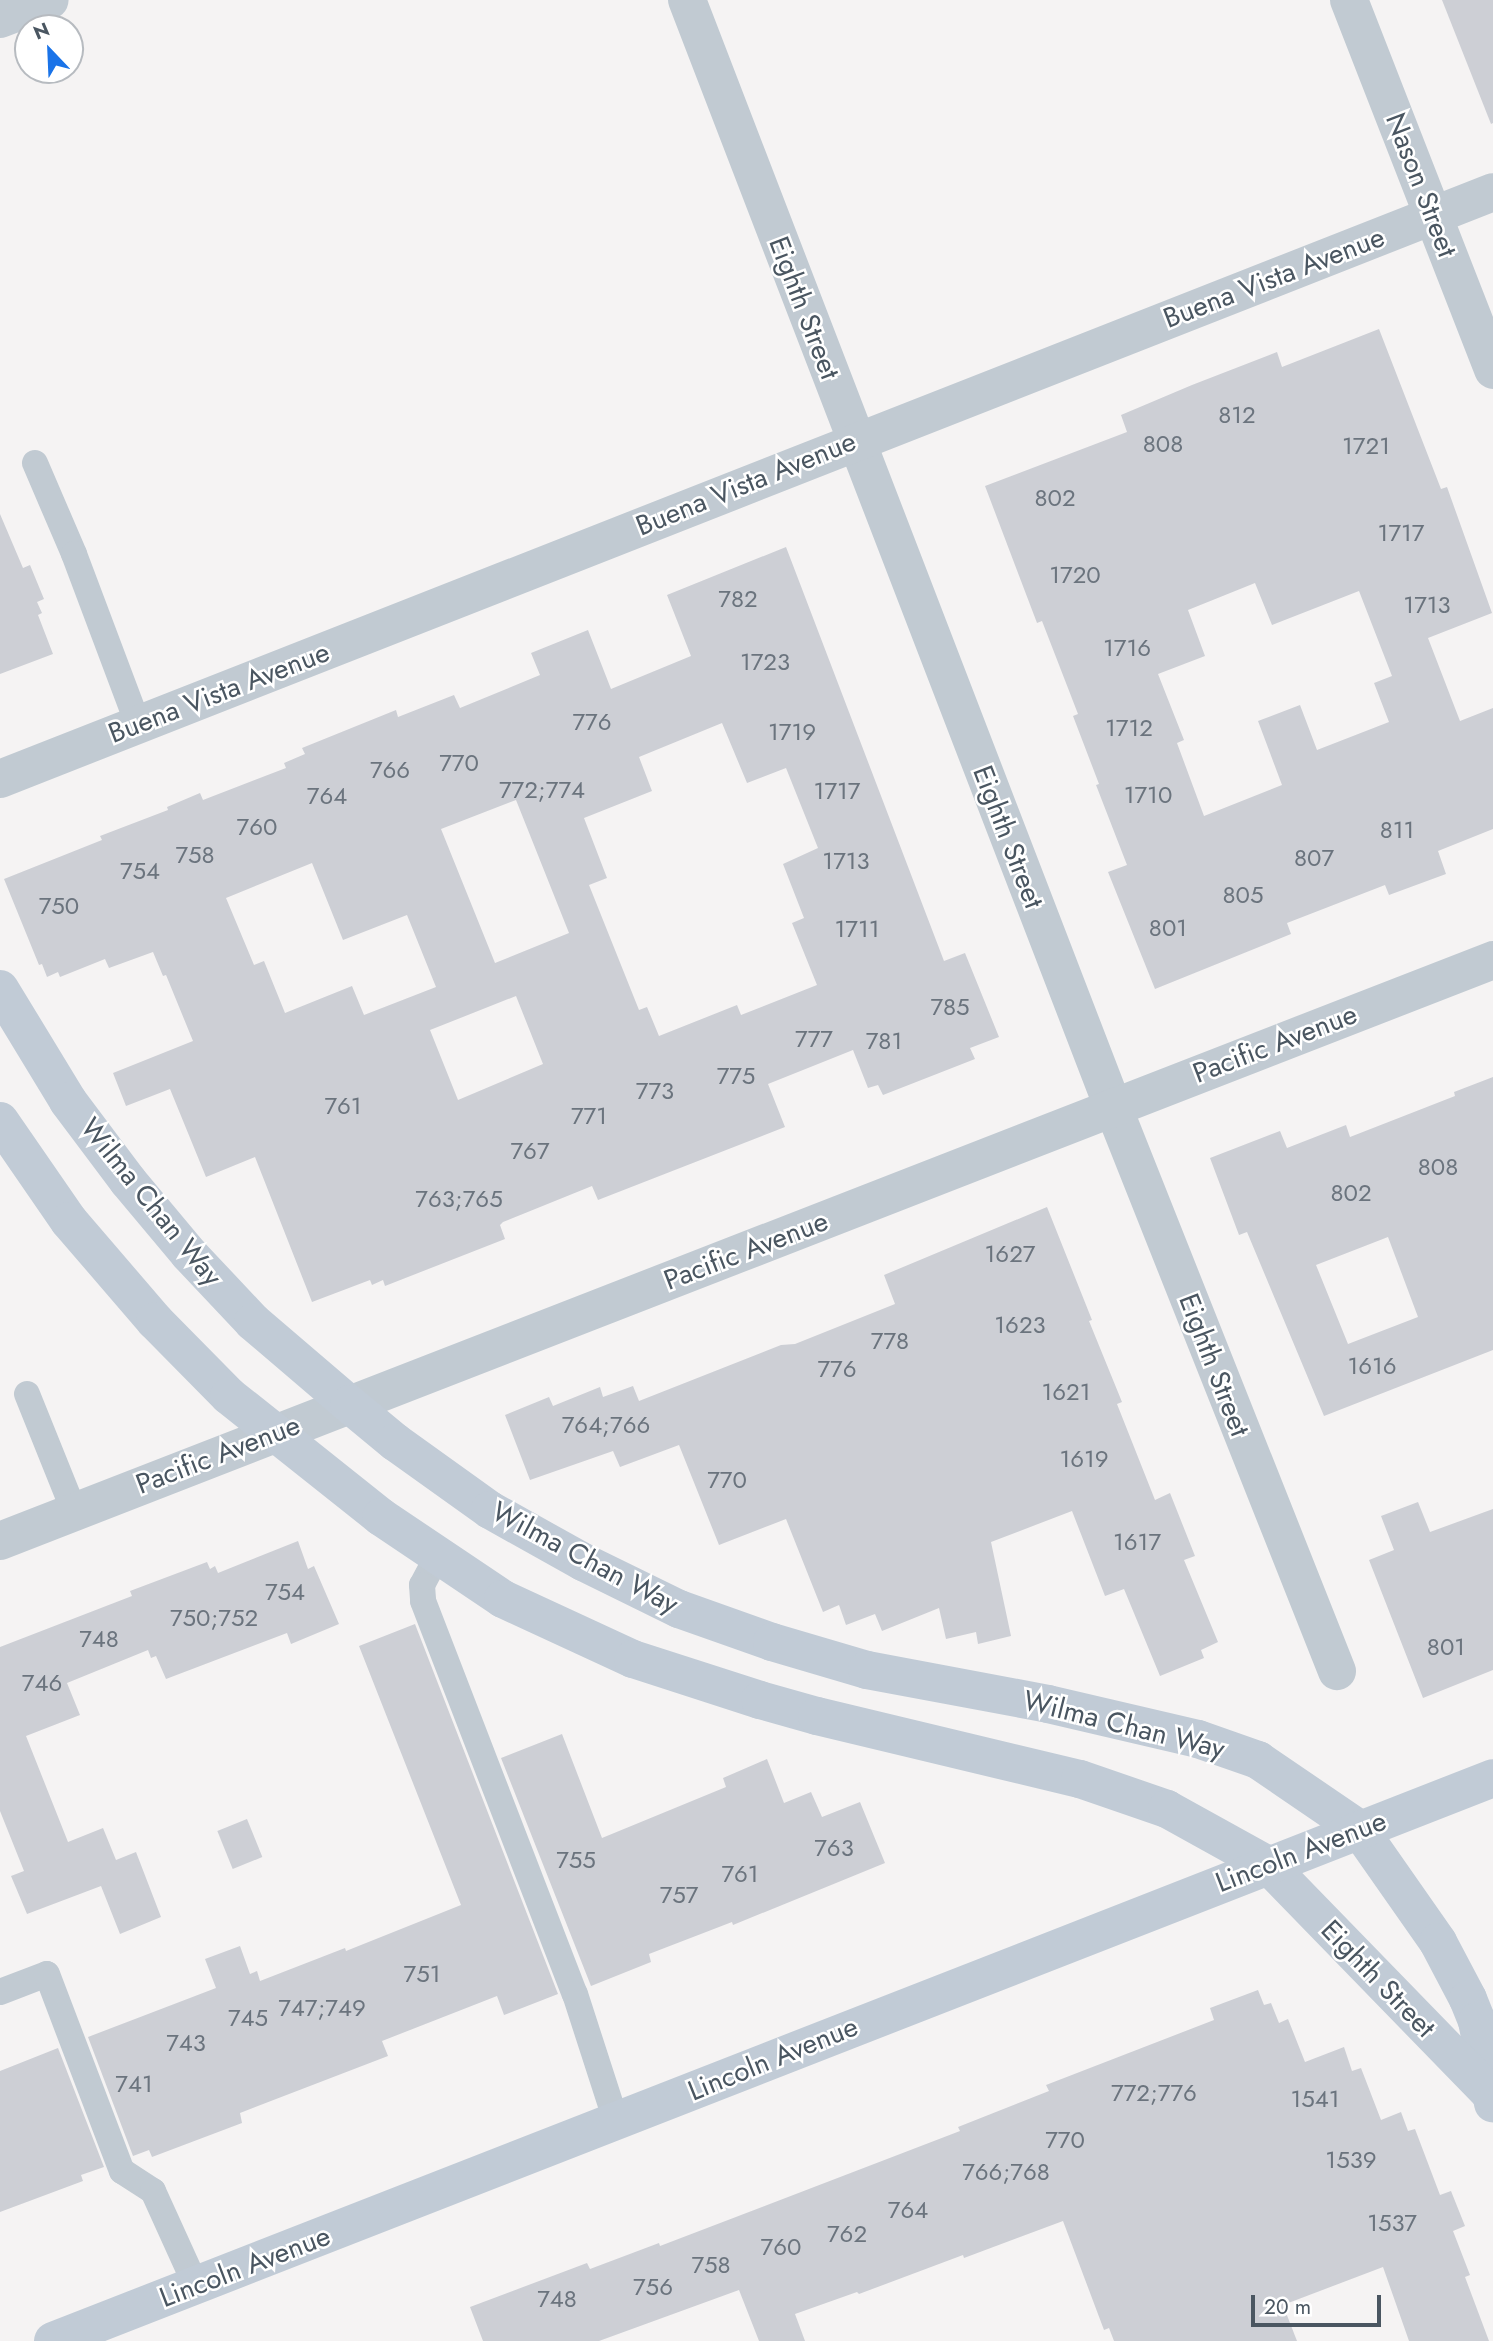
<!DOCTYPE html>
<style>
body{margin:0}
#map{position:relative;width:1493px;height:2341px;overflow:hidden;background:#f5f3f3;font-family:Jost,sans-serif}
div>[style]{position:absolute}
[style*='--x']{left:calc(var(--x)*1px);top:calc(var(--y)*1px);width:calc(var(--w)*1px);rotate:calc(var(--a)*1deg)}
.building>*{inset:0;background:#cdcfd5;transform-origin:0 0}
.lane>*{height:26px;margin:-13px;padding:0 13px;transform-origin:13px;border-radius:13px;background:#c1cad2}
.street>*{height:38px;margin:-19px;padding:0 19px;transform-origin:19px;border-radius:19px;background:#c1cad2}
.secondary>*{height:38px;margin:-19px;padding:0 19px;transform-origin:19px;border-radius:19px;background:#c1cbd6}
span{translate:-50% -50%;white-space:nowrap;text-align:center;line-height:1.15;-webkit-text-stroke:5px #fff;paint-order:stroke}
.number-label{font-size:24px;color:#6b747e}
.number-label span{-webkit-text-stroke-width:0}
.street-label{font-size:28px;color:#4a5661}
.north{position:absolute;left:14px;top:14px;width:70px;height:70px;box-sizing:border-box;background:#fff;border:2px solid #b7bbc0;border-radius:50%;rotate:337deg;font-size:19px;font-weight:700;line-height:28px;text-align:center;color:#4a5661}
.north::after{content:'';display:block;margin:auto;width:24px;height:32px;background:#1a73e8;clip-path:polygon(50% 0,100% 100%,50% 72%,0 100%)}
.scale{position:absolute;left:1251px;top:2295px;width:130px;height:32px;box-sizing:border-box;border:4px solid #4a5661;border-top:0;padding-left:9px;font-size:21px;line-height:24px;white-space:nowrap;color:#4a5661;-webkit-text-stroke:5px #fff;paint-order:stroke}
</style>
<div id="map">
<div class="building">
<i style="clip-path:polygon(1442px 0,1493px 0,1493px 123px,1491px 124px)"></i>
<i style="clip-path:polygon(evenodd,1379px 329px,1441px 489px,1447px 487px,1492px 613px,1428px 638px,1460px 721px,1493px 708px,1493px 829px,1438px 851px,1446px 874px,1389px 895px,1385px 885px,1287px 923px,1291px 934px,1155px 989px,1108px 872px,1127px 865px,1096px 785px,1099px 784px,1073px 716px,1078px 714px,1042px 621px,1037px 623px,985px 486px,1127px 432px,1121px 415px,1192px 385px,1277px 352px,1282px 367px,1379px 329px,1255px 583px,1272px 625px,1359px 591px,1392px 676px,1374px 683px,1389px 722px,1317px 750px,1300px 705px,1258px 721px,1282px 785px,1204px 816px,1177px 743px,1184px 740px,1158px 674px,1205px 656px,1188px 610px,1255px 583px)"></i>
<i style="clip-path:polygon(0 514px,23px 568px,30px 565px,44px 599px,37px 602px,42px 613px,38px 615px,53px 654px,0 674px)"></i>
<i style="clip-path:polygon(evenodd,786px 547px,944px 961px,965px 953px,999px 1037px,970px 1048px,975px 1059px,883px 1095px,878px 1085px,868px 1088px,853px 1050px,768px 1084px,785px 1127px,598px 1200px,592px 1186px,503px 1222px,500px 1225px,505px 1239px,385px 1286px,383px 1280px,372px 1285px,370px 1280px,312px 1302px,255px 1157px,206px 1177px,170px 1089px,126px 1106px,113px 1073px,193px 1041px,166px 975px,163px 976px,153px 952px,109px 968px,105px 959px,60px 977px,58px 972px,47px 977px,42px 964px,39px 965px,4px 879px,102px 840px,100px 836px,168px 810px,167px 807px,200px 793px,203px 800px,286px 768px,284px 763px,305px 754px,302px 748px,396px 710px,398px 717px,454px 695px,460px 708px,540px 675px,531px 653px,588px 630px,611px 689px,691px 656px,667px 595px,786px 547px,722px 723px,747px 783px,786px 768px,818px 848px,783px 864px,804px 918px,792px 923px,817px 985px,741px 1015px,737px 1005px,659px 1036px,647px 1007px,639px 1010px,589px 885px,607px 878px,584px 818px,652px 791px,639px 757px,722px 723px,786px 547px,516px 800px,569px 933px,495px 963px,441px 829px,516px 800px,786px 547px,312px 863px,343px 940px,407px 915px,436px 987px,364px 1015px,352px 986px,285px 1013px,264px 961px,254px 965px,226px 898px,312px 863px,786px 547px,516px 996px,543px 1064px,458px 1100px,430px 1030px,516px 996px)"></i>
<i style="clip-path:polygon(evenodd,1493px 1077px,1493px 1350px,1324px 1416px,1247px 1232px,1239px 1235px,1210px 1158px,1280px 1131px,1287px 1148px,1346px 1125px,1350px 1137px,1455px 1096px,1454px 1092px,1493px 1077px,1388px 1237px,1418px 1317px,1348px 1344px,1316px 1265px,1388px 1237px)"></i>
<i style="clip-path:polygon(1047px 1207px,1092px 1320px,1089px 1321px,1122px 1402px,1117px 1404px,1155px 1500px,1170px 1493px,1195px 1556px,1184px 1560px,1218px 1642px,1201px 1650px,1204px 1658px,1160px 1676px,1124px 1589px,1105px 1596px,1072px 1511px,991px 1542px,1011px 1636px,978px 1644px,976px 1632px,946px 1639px,939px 1608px,882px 1631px,875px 1614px,846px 1625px,839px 1605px,823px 1612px,786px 1519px,719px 1545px,679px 1445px,620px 1467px,613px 1451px,530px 1480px,505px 1415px,549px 1397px,553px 1406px,600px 1387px,603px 1397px,633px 1386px,639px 1401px,781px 1345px,795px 1344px,895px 1304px,884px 1275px)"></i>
<i style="clip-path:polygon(1418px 1502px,1430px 1532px,1493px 1509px,1493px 1670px,1423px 1698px,1369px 1560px,1394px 1550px,1381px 1516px)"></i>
<i style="clip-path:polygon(298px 1541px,308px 1569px,314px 1566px,339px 1624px,291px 1644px,287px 1633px,166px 1679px,156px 1656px,151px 1658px,148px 1650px,67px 1683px,80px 1715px,26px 1736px,68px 1842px,103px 1828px,116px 1860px,136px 1852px,161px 1917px,120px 1934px,101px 1886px,27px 1914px,11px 1876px,24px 1871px,0 1811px,0 1647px,132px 1596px,130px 1591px,207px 1562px,210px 1569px,215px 1566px,218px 1573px)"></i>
<i style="clip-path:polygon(415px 1624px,558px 1994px,504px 2015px,497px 1996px,382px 2041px,388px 2056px,240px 2113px,242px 2123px,152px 2157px,149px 2150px,133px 2156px,88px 2037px,216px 1988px,205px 1959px,240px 1946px,250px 1974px,257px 1971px,260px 1981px,345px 1948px,346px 1951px,461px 1905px,359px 1646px)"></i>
<i style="clip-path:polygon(562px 1734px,602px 1838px,726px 1787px,723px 1778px,767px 1759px,784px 1803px,811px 1792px,822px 1817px,860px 1802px,885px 1863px,733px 1925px,732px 1922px,649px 1954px,651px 1962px,591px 1986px,501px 1758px)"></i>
<i style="left:247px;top:1819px;width:41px;height:32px;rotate:68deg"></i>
<i style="clip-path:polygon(1258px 1990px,1264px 2005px,1271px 2003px,1279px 2023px,1288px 2019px,1305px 2062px,1344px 2047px,1352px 2071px,1361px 2068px,1381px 2120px,1401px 2112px,1408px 2131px,1415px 2129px,1440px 2195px,1451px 2191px,1465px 2226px,1453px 2231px,1470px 2275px,1465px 2277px,1489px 2341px,1409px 2341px,1383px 2267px,1283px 2305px,1297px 2341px,1114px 2341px,1109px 2328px,1104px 2330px,1063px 2221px,964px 2258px,963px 2255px,859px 2294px,857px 2292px,795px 2314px,805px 2341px,759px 2341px,739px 2290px,599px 2341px,483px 2341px,470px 2307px,587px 2263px,590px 2269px,659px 2243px,660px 2246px,960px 2131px,958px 2127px,1049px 2091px,1046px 2085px,1214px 2020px,1210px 2008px)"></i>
<i style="clip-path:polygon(58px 2048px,104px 2167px,81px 2175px,83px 2181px,0 2212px,0 2071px)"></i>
</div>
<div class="lane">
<i style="--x:35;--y:463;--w:99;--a:66.8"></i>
<i style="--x:74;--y:554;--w:182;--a:69.4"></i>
<i style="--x:27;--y:1394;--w:126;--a:68.1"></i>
<i style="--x:438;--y:1555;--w:34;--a:118"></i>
<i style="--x:422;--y:1585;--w:16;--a:86"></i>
<i style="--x:423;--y:1601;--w:421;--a:68.9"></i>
<i style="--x:575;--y:1994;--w:133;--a:72.1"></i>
<i style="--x:0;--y:1992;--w:50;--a:-21"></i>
<i style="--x:47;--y:1974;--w:211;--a:69.2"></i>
<i style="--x:122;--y:2171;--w:37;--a:33"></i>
<i style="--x:153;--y:2191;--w:104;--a:65.6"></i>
</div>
<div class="street">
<i style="--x:687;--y:0;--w:1186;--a:68.95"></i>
<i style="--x:1113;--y:1107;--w:607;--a:68.34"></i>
<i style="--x:1349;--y:0;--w:397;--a:68.7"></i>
<i style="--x:0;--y:19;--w:53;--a:-20.8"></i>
<i style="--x:0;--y:779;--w:1604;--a:-21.46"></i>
<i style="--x:0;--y:1541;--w:1602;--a:-21.26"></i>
</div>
<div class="secondary">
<i style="--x:0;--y:989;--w:131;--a:58.7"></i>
<i style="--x:68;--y:1101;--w:100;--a:53.1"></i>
<i style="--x:128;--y:1181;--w:95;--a:50.1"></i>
<i style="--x:189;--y:1254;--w:93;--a:46.7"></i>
<i style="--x:253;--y:1322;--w:126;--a:40.5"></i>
<i style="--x:349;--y:1404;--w:60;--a:39.6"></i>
<i style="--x:395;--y:1442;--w:117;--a:35.6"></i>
<i style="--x:490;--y:1510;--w:107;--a:29.2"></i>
<i style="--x:583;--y:1562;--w:107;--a:26.1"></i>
<i style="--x:679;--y:1609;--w:99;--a:19.5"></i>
<i style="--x:772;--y:1642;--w:99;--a:16.4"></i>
<i style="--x:867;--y:1670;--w:184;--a:10.6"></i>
<i style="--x:1048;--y:1704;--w:154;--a:13.1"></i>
<i style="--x:1198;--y:1739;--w:64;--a:19.3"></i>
<i style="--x:1258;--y:1760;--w:122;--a:34.3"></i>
<i style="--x:1359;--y:1829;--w:138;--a:55"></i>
<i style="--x:1438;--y:1942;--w:64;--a:62.2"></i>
<i style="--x:1468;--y:1999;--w:24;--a:68"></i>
<i style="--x:1477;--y:2021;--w:84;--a:79"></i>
<i style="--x:0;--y:1121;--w:121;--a:55.4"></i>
<i style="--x:69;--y:1221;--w:132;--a:49.3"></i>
<i style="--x:155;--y:1321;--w:105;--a:45.4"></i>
<i style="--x:229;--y:1396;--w:194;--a:38.5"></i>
<i style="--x:381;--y:1517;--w:147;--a:33.9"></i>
<i style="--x:503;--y:1599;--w:143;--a:24.8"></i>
<i style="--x:633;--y:1659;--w:133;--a:17.9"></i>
<i style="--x:760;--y:1700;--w:59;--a:15.7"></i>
<i style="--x:817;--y:1716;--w:270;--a:13.5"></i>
<i style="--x:1080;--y:1779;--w:92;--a:19"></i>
<i style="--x:1167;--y:1809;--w:115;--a:29"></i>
<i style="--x:1268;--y:1865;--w:317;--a:45.8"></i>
<i style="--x:53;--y:2341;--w:1546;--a:-21.35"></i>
</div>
<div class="number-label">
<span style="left:1237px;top:415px">812</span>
<span style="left:1163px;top:444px">808</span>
<span style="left:1366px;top:446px">1721</span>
<span style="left:1055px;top:498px">802</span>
<span style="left:1401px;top:533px">1717</span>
<span style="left:1075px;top:575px">1720</span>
<span style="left:738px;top:599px">782</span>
<span style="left:1427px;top:605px">1713</span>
<span style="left:1127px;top:648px">1716</span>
<span style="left:765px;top:662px">1723</span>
<span style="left:592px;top:722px">776</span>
<span style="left:1129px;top:728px">1712</span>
<span style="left:792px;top:732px">1719</span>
<span style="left:459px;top:763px">770</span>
<span style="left:390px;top:770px">766</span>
<span style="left:542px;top:790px">772;774</span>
<span style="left:837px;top:791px">1717</span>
<span style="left:1148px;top:795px">1710</span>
<span style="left:327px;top:796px">764</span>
<span style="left:257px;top:827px">760</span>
<span style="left:1397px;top:830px">811</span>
<span style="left:195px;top:855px">758</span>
<span style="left:1314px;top:858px">807</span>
<span style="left:846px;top:861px">1713</span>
<span style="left:140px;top:871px">754</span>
<span style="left:1243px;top:895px">805</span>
<span style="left:59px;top:906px">750</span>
<span style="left:1168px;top:928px">801</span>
<span style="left:857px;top:929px">1711</span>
<span style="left:950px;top:1007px">785</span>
<span style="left:814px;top:1039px">777</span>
<span style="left:884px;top:1041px">781</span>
<span style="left:736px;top:1076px">775</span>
<span style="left:655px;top:1091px">773</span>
<span style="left:343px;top:1106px">761</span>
<span style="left:589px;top:1116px">771</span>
<span style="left:530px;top:1151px">767</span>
<span style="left:1438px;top:1167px">808</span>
<span style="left:1351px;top:1193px">802</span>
<span style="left:459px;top:1199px">763;765</span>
<span style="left:1010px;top:1254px">1627</span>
<span style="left:1020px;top:1325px">1623</span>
<span style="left:890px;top:1341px">778</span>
<span style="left:1372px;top:1366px">1616</span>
<span style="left:837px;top:1369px">776</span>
<span style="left:1066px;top:1392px">1621</span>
<span style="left:606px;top:1425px">764;766</span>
<span style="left:1084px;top:1459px">1619</span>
<span style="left:727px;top:1480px">770</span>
<span style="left:1137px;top:1542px">1617</span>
<span style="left:285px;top:1592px">754</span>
<span style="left:214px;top:1618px">750;752</span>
<span style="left:99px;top:1639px">748</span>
<span style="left:1446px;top:1647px">801</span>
<span style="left:42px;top:1683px">746</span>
<span style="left:834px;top:1848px">763</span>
<span style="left:576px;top:1860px">755</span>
<span style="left:740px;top:1874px">761</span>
<span style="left:679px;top:1895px">757</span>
<span style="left:422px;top:1974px">751</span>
<span style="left:322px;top:2008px">747;749</span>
<span style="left:248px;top:2018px">745</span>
<span style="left:186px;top:2043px">743</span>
<span style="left:134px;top:2084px">741</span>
<span style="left:1154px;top:2093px">772;776</span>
<span style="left:1315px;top:2099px">1541</span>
<span style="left:1065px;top:2140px">770</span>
<span style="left:1351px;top:2160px">1539</span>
<span style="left:1006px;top:2172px">766;768</span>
<span style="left:908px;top:2210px">764</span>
<span style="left:1392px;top:2223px">1537</span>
<span style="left:847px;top:2234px">762</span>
<span style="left:781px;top:2247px">760</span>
<span style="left:711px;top:2265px">758</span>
<span style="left:653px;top:2287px">756</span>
<span style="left:557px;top:2299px">748</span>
</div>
<div class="street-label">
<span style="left:1421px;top:185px;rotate:69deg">Nason Street</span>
<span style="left:1274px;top:278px;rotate:-21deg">Buena Vista Avenue</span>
<span style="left:804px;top:308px;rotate:69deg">Eighth Street</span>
<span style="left:746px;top:484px;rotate:-22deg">Buena Vista Avenue</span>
<span style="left:219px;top:693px;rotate:-21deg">Buena Vista Avenue</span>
<span style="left:1008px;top:837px;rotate:69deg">Eighth Street</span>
<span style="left:1275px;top:1044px;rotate:-21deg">Pacific Avenue</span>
<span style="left:151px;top:1202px;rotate:51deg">Wilma Chan Way</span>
<span style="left:746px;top:1251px;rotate:-21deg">Pacific Avenue</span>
<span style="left:1214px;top:1365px;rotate:69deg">Eighth Street</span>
<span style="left:218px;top:1455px;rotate:-21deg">Pacific Avenue</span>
<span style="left:585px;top:1558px;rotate:28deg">Wilma Chan Way</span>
<span style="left:1124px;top:1725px;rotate:14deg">Wilma Chan Way</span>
<span style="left:1301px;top:1852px;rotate:-21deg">Lincoln Avenue</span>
<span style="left:1378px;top:1979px;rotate:46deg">Eighth Street</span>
<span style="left:773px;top:2059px;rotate:-22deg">Lincoln Avenue</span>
<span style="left:245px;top:2267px;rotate:-21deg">Lincoln Avenue</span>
</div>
<div class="north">N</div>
<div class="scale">20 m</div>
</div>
